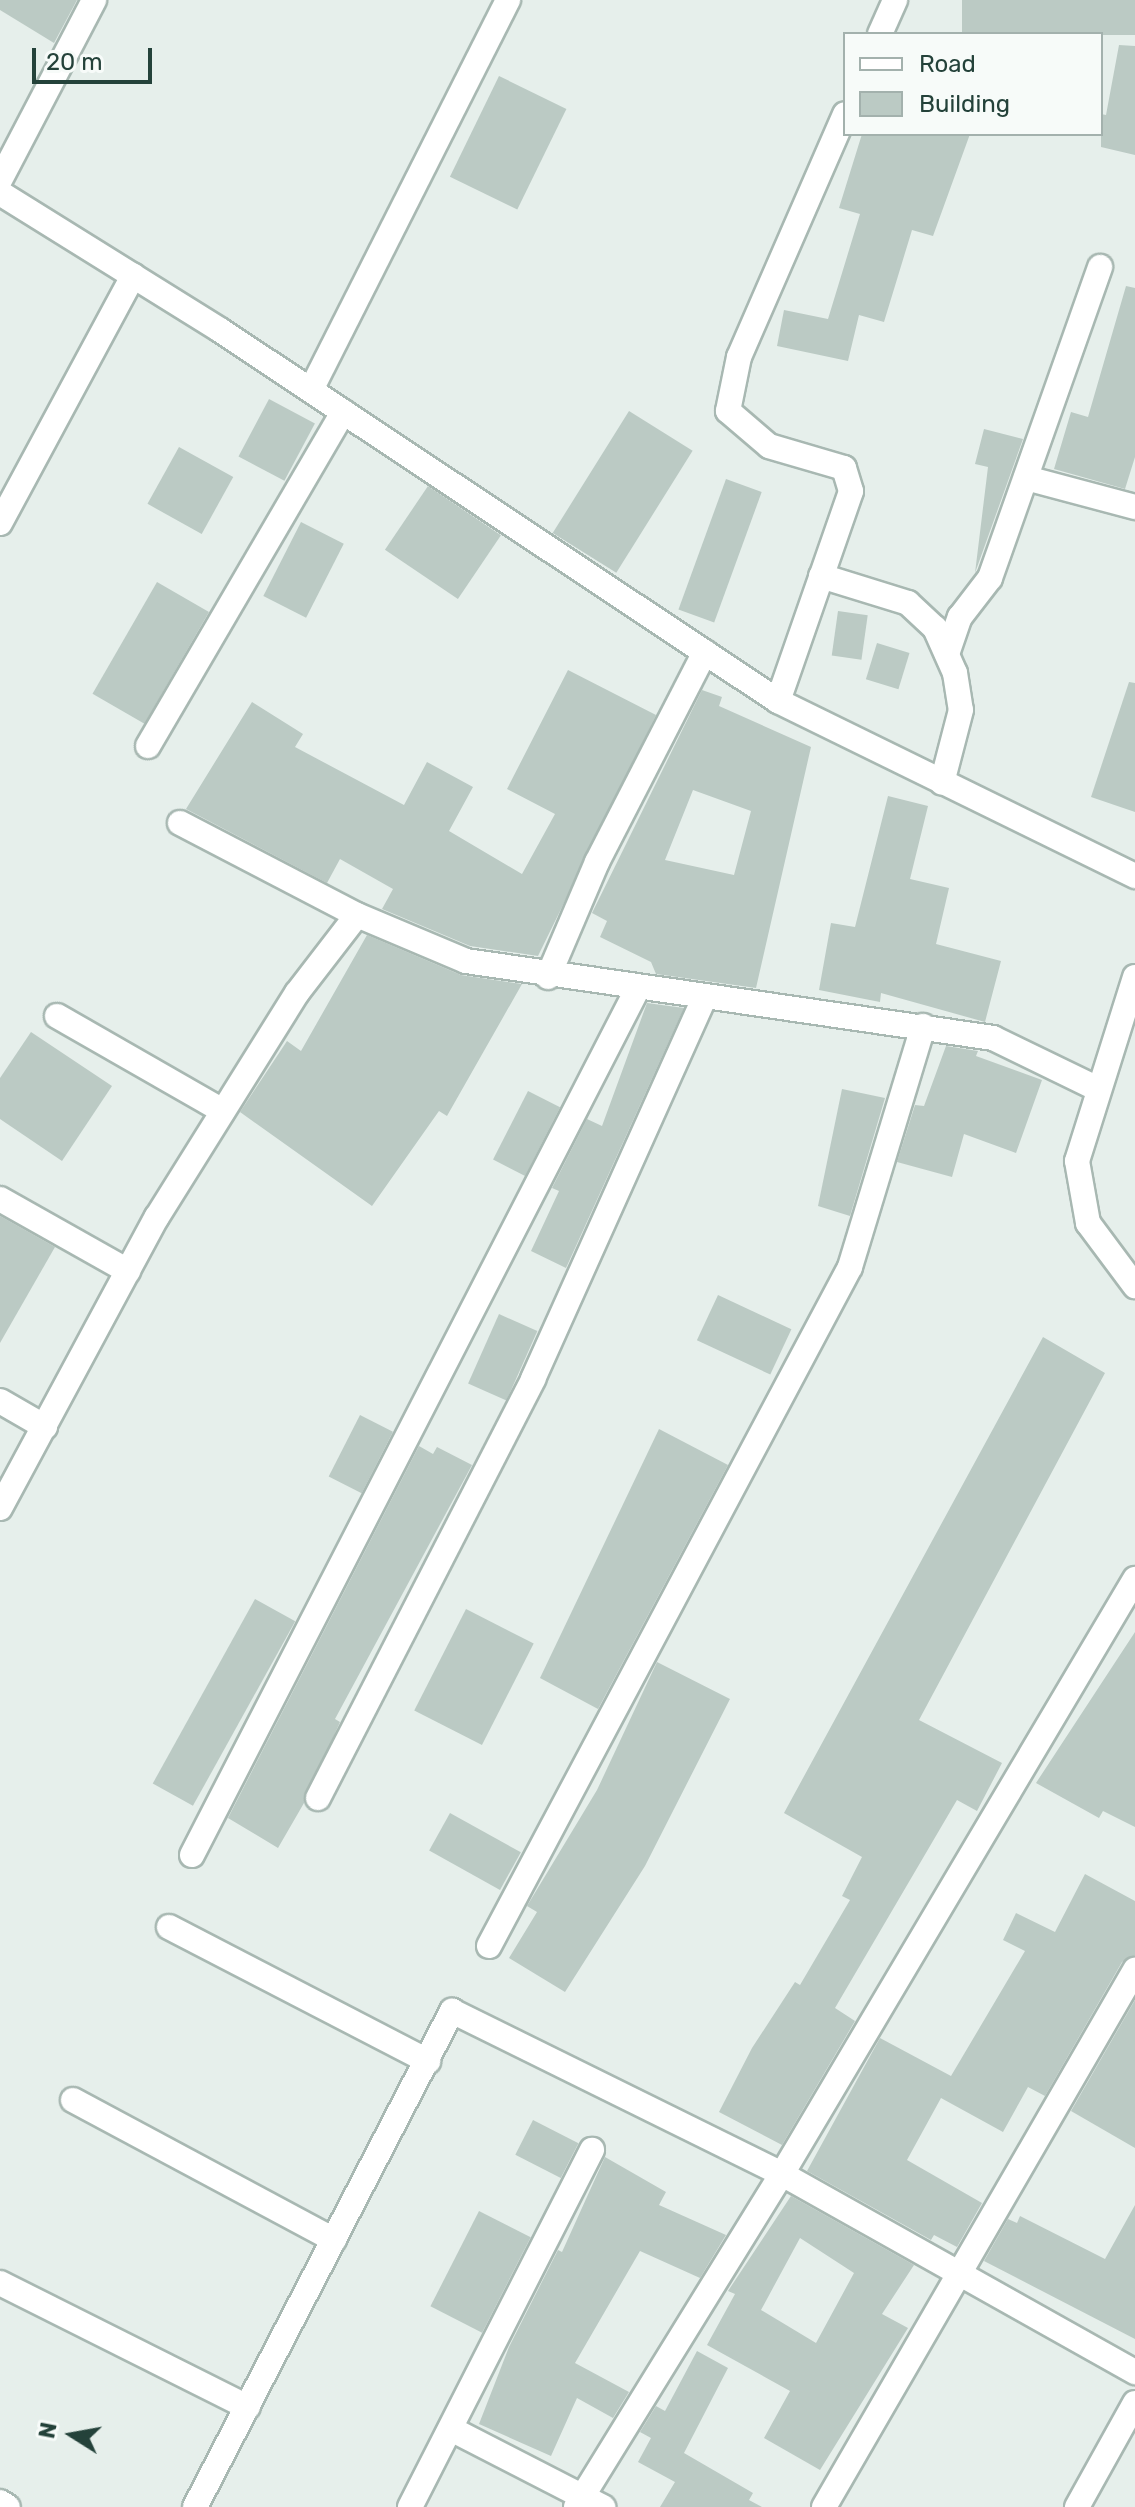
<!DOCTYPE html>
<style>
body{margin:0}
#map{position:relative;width:1135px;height:2507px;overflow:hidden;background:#e6efeb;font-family:Rubik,sans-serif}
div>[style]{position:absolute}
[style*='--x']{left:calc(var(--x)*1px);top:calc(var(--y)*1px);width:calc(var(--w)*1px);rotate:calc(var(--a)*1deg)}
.building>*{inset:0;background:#bbcac4;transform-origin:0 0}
.roads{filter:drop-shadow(2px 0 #a8b8b2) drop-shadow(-2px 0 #a8b8b2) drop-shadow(0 2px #a8b8b2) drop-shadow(0 -2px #a8b8b2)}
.street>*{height:24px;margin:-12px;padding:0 12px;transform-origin:12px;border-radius:12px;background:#fff}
.secondary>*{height:24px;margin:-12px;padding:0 12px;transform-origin:12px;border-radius:12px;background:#fff}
span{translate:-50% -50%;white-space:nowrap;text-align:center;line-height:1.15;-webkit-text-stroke:7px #f7fbf9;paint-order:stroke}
.legend{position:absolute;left:843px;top:32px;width:260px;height:104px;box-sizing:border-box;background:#f7fbf9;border:2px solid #a3b1ad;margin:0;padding:10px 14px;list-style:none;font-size:24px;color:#24423a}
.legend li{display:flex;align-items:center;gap:16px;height:40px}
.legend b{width:40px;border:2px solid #a3b1ad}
.north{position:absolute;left:32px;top:2395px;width:80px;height:80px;-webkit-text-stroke:6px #f7fbf9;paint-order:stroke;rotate:281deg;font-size:22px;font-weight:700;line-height:32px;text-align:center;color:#24423a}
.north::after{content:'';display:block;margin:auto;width:28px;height:36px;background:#24423a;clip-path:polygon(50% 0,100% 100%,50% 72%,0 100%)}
.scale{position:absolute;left:32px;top:48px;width:120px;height:36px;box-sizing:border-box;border:4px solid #24423a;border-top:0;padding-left:10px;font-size:24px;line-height:28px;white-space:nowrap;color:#24423a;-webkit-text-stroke:6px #f7fbf9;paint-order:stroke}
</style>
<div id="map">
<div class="building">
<i style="clip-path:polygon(0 0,77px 0,54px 43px,0 10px)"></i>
<i style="left:962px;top:0;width:173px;height:35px"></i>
<i style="clip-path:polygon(1119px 45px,1135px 46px,1135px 155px,1101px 147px,1101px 114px,1106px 115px)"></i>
<i style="left:499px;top:76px;width:75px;height:112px;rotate:26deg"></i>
<i style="clip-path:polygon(862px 134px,970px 134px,933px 236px,912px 230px,884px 322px,859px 315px,848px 361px,777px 346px,784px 310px,828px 319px,860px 214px,839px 208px)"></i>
<i style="clip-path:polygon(1126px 286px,1135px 288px,1135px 457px,1125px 489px,1054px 469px,1071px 412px,1088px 417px)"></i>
<i style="left:269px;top:399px;width:52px;height:65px;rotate:28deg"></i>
<i style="left:629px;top:411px;width:75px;height:144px;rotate:32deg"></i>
<i style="clip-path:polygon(984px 429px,1023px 439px,975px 573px,988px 467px,975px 464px)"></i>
<i style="left:179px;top:447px;width:62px;height:65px;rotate:29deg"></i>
<i style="left:726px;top:479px;width:38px;height:139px;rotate:20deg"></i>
<i style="left:428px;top:486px;width:88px;height:77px;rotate:34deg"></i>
<i style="left:301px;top:522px;width:48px;height:83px;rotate:27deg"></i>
<i style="left:157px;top:582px;width:60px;height:129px;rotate:30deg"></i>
<i style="left:838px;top:611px;width:30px;height:45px;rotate:8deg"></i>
<i style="left:877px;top:643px;width:34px;height:38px;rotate:17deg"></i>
<i style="clip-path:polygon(568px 670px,656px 715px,538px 956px,470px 946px,382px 909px,393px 889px,340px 859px,327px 883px,186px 809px,252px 702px,303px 734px,295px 747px,404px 805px,427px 762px,473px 787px,449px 831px,522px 874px,555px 814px,507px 789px)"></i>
<i style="clip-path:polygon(1129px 682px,1135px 683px,1135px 812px,1091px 797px)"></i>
<i style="clip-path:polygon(evenodd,702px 690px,722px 697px,719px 706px,811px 747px,756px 988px,656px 974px,651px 962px,600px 937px,607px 921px,592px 913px,702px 690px,693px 790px,751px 811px,734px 875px,665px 860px,693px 790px)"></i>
<i style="clip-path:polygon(888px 796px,928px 806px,910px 879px,949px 888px,936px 944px,1001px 961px,985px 1022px,881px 993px,880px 1002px,819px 990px,831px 923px,855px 927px)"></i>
<i style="clip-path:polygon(367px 935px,461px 975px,522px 984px,447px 1116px,439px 1111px,372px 1206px,240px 1112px,287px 1041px,301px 1051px)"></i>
<i style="clip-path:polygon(647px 1003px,684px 1008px,566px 1268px,531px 1251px,559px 1191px,552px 1188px,587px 1119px,602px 1126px)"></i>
<i style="clip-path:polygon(31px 1032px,112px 1086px,62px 1161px,0 1119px,0 1078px)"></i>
<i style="clip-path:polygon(946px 1046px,978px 1051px,976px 1056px,1042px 1080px,1016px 1153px,964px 1134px,952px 1177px,897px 1162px,915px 1105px,924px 1106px)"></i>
<i style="clip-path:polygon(842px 1089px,885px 1098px,850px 1216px,818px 1206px)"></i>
<i style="left:528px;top:1091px;width:36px;height:77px;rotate:27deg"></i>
<i style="clip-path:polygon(0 1216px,55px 1247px,0 1343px)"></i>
<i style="left:718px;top:1295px;width:81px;height:50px;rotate:25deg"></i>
<i style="left:499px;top:1314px;width:42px;height:76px;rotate:24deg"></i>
<i style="clip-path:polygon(1043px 1337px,1105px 1373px,919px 1720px,1002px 1763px,977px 1811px,957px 1800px,835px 2008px,855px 2021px,782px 2145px,719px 2112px,752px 2048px,795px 1982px,800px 1985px,850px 1900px,842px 1896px,862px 1857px,784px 1813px)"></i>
<i style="left:360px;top:1415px;width:37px;height:69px;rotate:27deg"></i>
<i style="clip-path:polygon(659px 1429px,728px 1465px,598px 1709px,540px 1678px)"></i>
<i style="clip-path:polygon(419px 1446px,433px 1454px,437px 1447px,472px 1465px,335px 1719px,340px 1722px,304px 1803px,278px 1848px,228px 1818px)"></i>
<i style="left:255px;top:1599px;width:46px;height:211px;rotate:29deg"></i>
<i style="left:466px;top:1609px;width:76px;height:114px;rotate:27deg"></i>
<i style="clip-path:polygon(1135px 1632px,1135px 1827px,1103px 1811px,1099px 1818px,1036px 1783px)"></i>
<i style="clip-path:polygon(657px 1662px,730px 1699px,645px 1866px,565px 1992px,509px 1958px,537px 1912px,527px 1906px,597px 1790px)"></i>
<i style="left:450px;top:1813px;width:81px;height:43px;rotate:29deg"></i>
<i style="clip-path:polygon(1085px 1874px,1135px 1901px,1135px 1955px,1122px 1962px,1045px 2096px,1028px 2087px,1003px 2132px,941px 2098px,907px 2160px,982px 2203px,957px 2247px,934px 2235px,931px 2240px,807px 2171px,880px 2038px,951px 2076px,1025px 1951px,1003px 1940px,1016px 1913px,1055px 1932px)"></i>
<i style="clip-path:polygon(1135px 2000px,1135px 2148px,1071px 2111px)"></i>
<i style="left:533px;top:2120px;width:51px;height:39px;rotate:27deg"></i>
<i style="clip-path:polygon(605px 2157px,666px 2192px,659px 2205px,726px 2235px,700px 2278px,640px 2251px,575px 2363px,629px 2392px,613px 2418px,577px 2398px,551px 2456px,479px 2424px,509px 2347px,558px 2250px,562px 2252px)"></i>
<i style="clip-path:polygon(evenodd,791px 2196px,914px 2265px,882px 2314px,908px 2328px,820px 2470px,764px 2438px,790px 2391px,707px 2345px,735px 2294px,728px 2291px,791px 2196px,800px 2238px,854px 2273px,816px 2343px,761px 2310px,800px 2238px)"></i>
<i style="clip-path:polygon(1135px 2205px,1135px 2339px,984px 2261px,1008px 2219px,1017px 2223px,1020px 2216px,1105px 2259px)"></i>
<i style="left:479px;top:2211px;width:58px;height:107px;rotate:27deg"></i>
<i style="clip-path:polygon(697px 2351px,728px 2368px,684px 2453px,753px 2493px,749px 2500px,762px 2507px,660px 2507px,675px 2482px,638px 2462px,651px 2438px,640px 2432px,656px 2406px,665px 2411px)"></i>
</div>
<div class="roads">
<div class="street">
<i style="--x:880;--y:34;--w:37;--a:-66"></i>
<i style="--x:0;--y:180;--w:203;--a:-62.4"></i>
<i style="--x:0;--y:193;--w:259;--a:31.9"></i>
<i style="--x:220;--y:330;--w:670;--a:33.62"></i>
<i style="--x:778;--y:701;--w:398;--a:26.1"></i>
<i style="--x:311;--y:390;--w:437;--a:-63.2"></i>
<i style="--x:1026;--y:478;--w:113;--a:14.9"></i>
<i style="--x:0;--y:523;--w:281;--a:-61.7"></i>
<i style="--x:821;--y:576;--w:91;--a:17.2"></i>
<i style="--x:908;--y:603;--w:37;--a:43"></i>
<i style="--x:935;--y:628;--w:49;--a:66"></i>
<i style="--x:955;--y:673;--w:37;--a:81"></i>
<i style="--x:961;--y:710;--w:75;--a:104.6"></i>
<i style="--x:947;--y:654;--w:39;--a:-71"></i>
<i style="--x:960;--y:617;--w:49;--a:-52.4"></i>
<i style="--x:990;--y:578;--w:330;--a:-70.5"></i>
<i style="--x:778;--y:701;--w:222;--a:-70.8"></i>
<i style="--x:851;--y:491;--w:24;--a:-107"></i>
<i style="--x:844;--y:468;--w:78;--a:-163.7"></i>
<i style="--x:769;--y:446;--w:54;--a:-139.5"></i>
<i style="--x:728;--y:411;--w:55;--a:-78.5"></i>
<i style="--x:739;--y:357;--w:265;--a:-66.4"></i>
<i style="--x:148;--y:746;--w:387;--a:-59.7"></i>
<i style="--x:180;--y:823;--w:199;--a:27.5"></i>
<i style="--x:548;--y:977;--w:125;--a:-66.9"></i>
<i style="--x:597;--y:862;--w:236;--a:-62.8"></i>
<i style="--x:57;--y:1016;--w:191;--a:29.8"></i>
<i style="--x:0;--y:1199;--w:147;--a:29.4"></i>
<i style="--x:0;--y:1401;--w:52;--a:30"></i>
<i style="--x:0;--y:1508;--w:331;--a:-61.7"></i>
<i style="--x:157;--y:1217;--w:264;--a:-58"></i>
<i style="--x:297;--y:993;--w:98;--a:-52.4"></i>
<i style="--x:357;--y:915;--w:118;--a:22.9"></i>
<i style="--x:466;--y:961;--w:533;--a:8.31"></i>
<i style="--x:993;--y:1038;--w:117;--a:25.9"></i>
<i style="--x:318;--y:1798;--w:471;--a:-62.8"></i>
<i style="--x:533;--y:1379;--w:419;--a:-65.8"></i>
<i style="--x:192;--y:1855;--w:973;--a:-62.78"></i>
<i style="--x:169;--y:1927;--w:292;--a:27.4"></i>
<i style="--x:489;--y:1946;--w:769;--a:-62"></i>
<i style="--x:850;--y:1267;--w:252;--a:-73.1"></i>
<i style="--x:73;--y:2100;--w:296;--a:28.2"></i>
<i style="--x:0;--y:2283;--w:277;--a:26.6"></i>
<i style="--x:453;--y:2430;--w:169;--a:27.2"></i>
<i style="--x:0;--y:2502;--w:9;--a:32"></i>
<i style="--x:195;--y:2507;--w:559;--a:-62.61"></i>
<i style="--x:452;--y:2011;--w:368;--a:26.3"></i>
<i style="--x:782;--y:2174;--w:405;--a:29.3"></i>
<i style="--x:410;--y:2507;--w:401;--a:-63"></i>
<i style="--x:576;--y:2507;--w:392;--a:-58.3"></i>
<i style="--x:782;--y:2174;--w:692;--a:-59.32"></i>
<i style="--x:824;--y:2507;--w:621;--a:-59.92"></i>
<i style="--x:1077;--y:2507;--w:119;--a:-60.9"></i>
</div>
<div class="secondary">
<i style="--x:1135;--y:977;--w:193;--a:107.5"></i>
<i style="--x:1077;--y:1161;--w:63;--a:79.9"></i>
<i style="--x:1088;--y:1223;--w:79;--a:53.3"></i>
</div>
</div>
<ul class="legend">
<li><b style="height:10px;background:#fff"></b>Road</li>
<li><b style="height:22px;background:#bbcac4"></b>Building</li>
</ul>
<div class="north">N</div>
<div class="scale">20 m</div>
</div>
